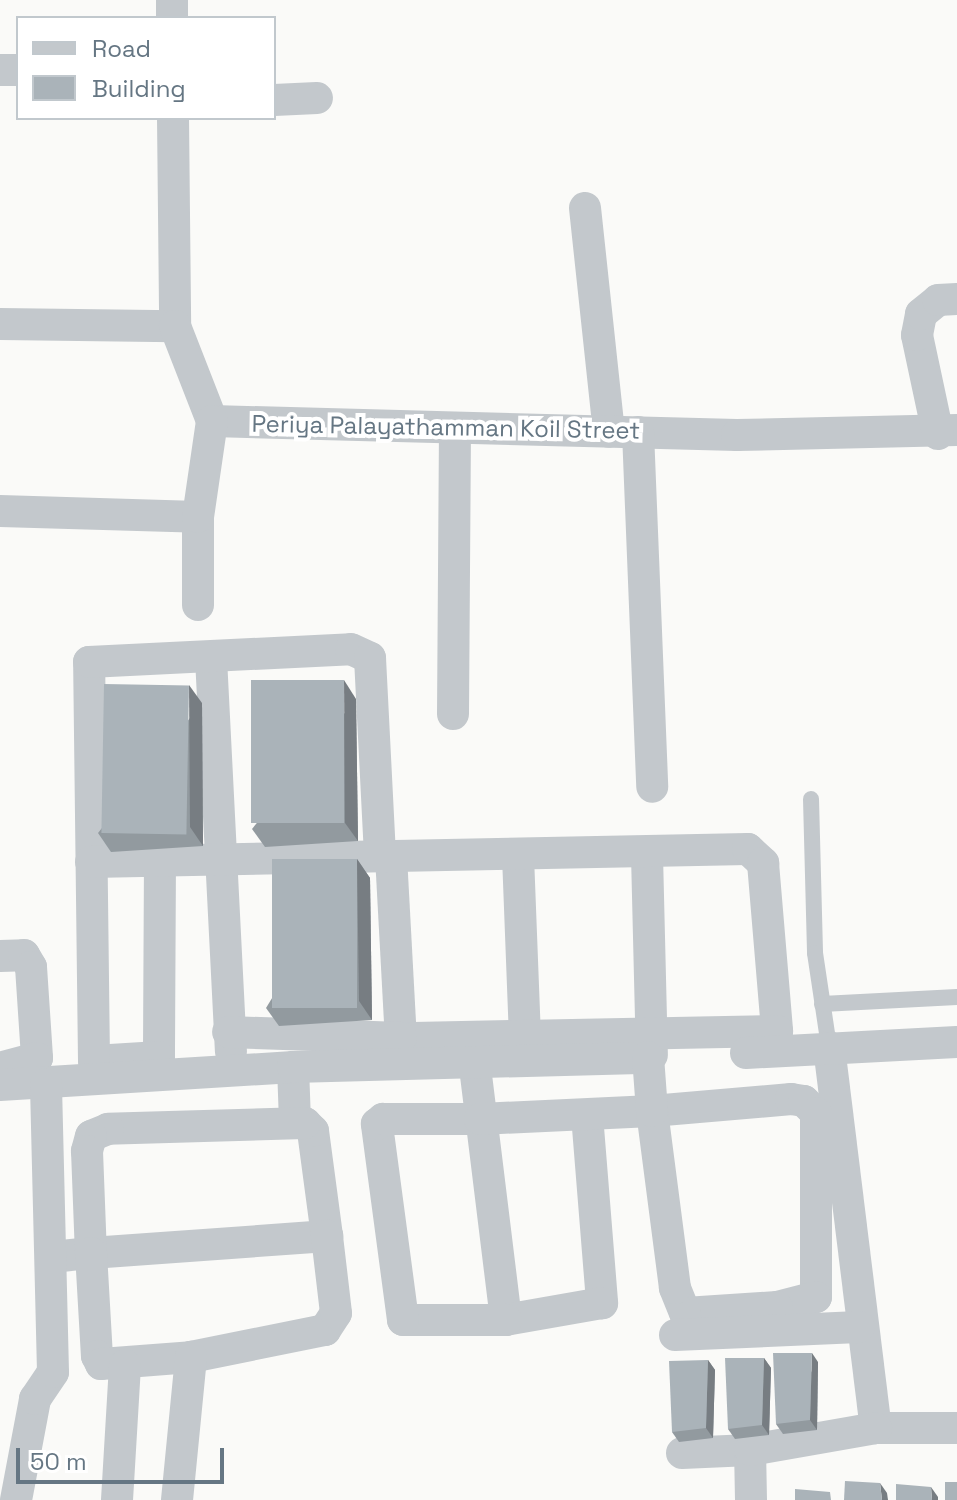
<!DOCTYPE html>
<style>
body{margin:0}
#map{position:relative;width:957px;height:1500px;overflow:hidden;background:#fafaf8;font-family:"Space Grotesk",sans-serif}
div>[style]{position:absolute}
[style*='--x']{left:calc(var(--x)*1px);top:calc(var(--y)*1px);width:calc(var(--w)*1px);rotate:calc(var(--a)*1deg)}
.service>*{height:16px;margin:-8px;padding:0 8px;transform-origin:8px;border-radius:8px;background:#c3c8cc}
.minor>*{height:32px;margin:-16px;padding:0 16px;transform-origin:16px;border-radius:16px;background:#c3c8cc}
.wall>*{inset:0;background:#929a9f}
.shaded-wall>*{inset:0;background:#777d82}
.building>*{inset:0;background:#aab3b9;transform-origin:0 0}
span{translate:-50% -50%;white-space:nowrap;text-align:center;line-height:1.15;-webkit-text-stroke:8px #fff;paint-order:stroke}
.street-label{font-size:24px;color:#657683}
.legend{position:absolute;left:16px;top:16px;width:260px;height:104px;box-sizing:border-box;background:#fff;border:2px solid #c1c8cd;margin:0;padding:10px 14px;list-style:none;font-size:24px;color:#657683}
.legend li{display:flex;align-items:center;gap:16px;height:40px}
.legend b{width:40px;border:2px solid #c1c8cd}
.scale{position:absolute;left:16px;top:1448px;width:208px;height:36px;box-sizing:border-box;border:4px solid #657683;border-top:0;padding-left:10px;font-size:24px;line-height:28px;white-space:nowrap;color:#657683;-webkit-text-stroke:6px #fff;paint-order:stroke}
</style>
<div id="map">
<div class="service">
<i style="--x:811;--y:799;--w:154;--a:88.5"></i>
<i style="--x:815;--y:953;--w:95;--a:81.5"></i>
<i style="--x:822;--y:1004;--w:135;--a:-3"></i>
</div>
<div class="minor">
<i style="--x:172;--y:0;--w:18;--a:90"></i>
<i style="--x:0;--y:70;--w:18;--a:0"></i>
<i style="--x:274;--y:100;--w:43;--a:-2.7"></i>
<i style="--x:173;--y:118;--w:208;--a:89.4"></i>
<i style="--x:585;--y:208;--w:225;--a:83.9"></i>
<i style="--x:0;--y:324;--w:175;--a:0.7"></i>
<i style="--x:175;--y:326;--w:102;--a:68.7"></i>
<i style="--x:212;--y:421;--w:525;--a:1.53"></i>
<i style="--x:737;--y:435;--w:220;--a:-1.3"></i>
<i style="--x:638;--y:432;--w:355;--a:87.7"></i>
<i style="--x:938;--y:434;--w:101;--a:-102"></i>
<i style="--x:917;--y:335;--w:21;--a:-79"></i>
<i style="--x:921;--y:314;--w:22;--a:-39"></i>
<i style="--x:938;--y:300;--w:19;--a:-3"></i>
<i style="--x:0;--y:511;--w:198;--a:1.7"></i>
<i style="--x:198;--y:605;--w:88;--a:-90"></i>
<i style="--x:198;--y:517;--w:97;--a:-81.7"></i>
<i style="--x:211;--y:658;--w:394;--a:87.1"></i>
<i style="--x:453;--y:714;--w:286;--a:-89.6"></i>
<i style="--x:647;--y:855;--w:200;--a:88.6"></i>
<i style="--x:391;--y:856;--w:182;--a:86.9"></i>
<i style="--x:518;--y:856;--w:182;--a:87.8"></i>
<i style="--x:160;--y:858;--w:199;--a:90.3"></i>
<i style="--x:159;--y:1057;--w:65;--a:176.5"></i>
<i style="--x:94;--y:1061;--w:399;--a:-90.7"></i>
<i style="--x:89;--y:662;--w:262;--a:-2.8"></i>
<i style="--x:351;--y:649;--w:21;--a:25"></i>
<i style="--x:370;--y:658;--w:197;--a:87.1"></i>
<i style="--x:91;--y:862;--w:657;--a:-1.13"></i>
<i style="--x:748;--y:849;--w:21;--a:43"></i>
<i style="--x:763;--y:863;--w:169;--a:85.2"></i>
<i style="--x:777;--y:1031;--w:376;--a:178.9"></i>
<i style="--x:401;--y:1038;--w:173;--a:-178"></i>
<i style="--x:0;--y:956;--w:24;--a:-2"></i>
<i style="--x:24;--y:955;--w:14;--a:60"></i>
<i style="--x:31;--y:967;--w:91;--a:86.2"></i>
<i style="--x:37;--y:1058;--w:38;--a:165"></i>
<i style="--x:829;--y:1047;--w:384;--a:83"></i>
<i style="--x:876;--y:1428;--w:81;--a:0"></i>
<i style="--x:746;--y:1053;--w:211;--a:-3"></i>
<i style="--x:293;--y:1067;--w:54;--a:87.9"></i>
<i style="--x:475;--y:1067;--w:255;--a:83"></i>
<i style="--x:0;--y:1085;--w:294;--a:-3.5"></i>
<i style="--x:293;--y:1067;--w:347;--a:-1.5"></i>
<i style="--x:587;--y:1115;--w:189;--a:85.4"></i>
<i style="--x:602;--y:1303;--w:97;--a:170"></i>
<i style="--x:506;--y:1320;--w:103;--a:180"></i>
<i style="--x:403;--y:1320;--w:198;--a:-97.6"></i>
<i style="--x:377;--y:1124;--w:8;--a:-40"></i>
<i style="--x:383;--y:1119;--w:97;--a:0"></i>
<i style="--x:480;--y:1119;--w:172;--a:-2.7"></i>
<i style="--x:652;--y:1111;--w:140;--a:-4.9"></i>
<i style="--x:791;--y:1099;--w:13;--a:9"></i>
<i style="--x:804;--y:1101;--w:17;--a:45"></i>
<i style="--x:816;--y:1113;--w:184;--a:90"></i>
<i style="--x:816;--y:1297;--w:40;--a:165.6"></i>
<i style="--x:777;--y:1307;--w:92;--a:176.3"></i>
<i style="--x:685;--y:1313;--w:27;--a:-112"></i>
<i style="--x:675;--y:1288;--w:178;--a:-97.4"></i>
<i style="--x:652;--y:1111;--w:54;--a:-94.2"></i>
<i style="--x:52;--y:1257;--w:39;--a:-6"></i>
<i style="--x:91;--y:1253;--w:237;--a:-4.1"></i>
<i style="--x:327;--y:1236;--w:106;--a:-97.6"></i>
<i style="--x:313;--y:1131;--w:11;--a:-135"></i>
<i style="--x:305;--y:1123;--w:197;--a:178.3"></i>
<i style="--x:108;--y:1129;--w:18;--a:158"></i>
<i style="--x:91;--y:1136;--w:16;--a:105"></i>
<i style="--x:87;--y:1151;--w:102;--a:87.8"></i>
<i style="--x:91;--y:1253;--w:103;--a:86.7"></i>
<i style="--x:97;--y:1356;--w:9;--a:63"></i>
<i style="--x:101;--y:1364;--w:90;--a:-4.4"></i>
<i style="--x:191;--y:1357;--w:137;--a:-11.4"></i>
<i style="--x:325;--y:1330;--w:20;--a:-57"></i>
<i style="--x:336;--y:1313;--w:78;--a:-96.7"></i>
<i style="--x:675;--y:1335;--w:184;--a:-2.5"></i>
<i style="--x:682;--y:1453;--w:68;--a:-2.5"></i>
<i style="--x:16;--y:1500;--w:103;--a:-79.3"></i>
<i style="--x:35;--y:1399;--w:32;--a:-56"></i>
<i style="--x:53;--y:1372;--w:288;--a:-91.4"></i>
<i style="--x:117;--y:1500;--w:135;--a:-86.6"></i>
<i style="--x:177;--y:1500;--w:144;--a:-84.4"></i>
<i style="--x:751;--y:1500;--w:50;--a:-91.1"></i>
<i style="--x:750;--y:1450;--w:128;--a:-9.9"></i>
</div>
<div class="wall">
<i style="clip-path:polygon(356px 699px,358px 841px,265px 847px,252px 829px)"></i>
<i style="clip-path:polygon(202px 703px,203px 846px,111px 852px,98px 833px)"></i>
<i style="clip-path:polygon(357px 859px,370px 878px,372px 1020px,279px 1026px,266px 1008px)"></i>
<i style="clip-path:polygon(764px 1358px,771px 1368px,769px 1435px,735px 1439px,728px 1429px)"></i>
<i style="clip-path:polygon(708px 1360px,715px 1370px,713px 1438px,679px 1442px,672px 1432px)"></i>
<i style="clip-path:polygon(818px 1362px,817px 1430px,783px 1434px,776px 1424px)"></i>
</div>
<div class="shaded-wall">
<i style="clip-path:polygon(344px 680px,356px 699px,358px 841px,345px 823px)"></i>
<i style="clip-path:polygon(189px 685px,202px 703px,203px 846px,190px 827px)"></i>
<i style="clip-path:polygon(357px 859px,370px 878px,372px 1020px,359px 1001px)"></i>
<i style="clip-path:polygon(812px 1353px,818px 1362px,817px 1430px,810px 1420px)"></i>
<i style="clip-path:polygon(764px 1358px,771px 1368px,769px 1435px,762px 1425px)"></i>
<i style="clip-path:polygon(708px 1360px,715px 1370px,713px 1438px,706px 1428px)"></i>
<i style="clip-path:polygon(880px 1483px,887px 1493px,888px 1500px,882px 1500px)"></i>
<i style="clip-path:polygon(931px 1487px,938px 1497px,938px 1500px,932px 1500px)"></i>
</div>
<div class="building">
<i style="left:344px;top:680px;width:143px;height:93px;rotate:90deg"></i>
<i style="left:104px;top:684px;width:85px;height:149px;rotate:1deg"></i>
<i style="left:272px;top:859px;width:85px;height:149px"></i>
<i style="clip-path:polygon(773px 1353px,812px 1353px,810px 1420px,776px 1424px)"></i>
<i style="clip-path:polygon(725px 1358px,764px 1358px,762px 1425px,728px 1429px)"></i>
<i style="clip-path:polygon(708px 1360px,706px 1428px,672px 1432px,669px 1361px)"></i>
<i style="clip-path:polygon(845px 1481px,880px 1483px,882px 1500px,844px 1500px)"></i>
<i style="left:945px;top:1482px;width:12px;height:18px"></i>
<i style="clip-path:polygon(896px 1484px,931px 1487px,932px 1500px,896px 1500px)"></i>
<i style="clip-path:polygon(795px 1489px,830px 1492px,831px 1500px,795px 1500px)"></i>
</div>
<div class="street-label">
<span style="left:446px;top:427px;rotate:1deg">Periya Palayathamman Koil Street</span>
</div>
<ul class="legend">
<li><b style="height:10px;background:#c3c8cc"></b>Road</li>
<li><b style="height:22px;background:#aab3b9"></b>Building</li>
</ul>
<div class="scale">50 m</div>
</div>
